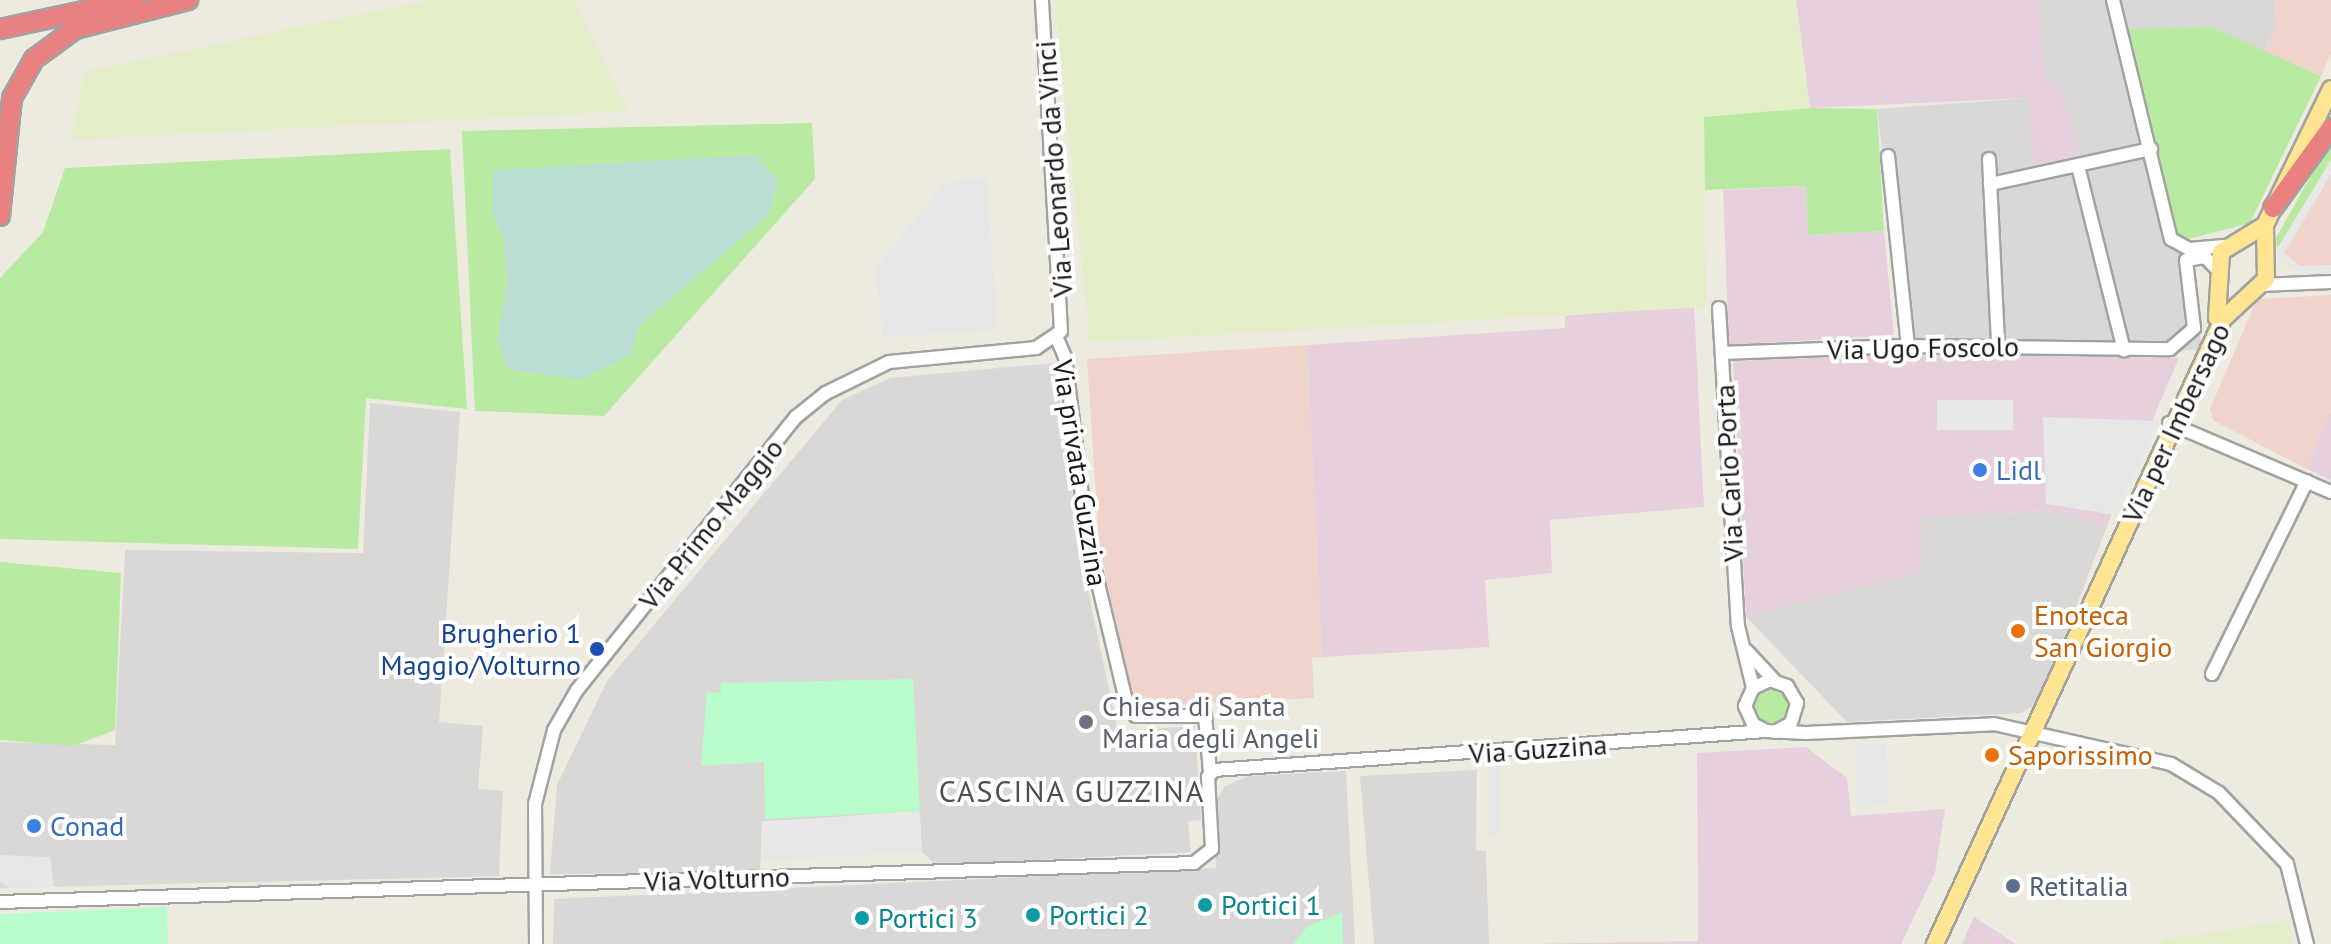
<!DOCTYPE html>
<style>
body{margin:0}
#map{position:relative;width:2331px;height:944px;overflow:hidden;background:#edebdf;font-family:"PT Sans",sans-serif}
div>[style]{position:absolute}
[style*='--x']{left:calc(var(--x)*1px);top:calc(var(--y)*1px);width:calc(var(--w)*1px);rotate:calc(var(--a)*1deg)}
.residential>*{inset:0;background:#d9d8d7}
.commercial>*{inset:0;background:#f0d4cc}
.industrial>*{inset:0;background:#e7d0de}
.farmland>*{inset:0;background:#e4eec8;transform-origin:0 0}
.grass>*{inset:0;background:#b8eba1}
.round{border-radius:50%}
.wetland>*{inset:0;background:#bbdcd3}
.park>*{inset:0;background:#b7fcca}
.parking>*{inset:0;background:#e7e7e7;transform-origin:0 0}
.roads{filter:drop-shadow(2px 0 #a2a2a2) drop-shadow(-2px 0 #a2a2a2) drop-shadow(0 2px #a2a2a2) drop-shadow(0 -2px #a2a2a2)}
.minor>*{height:12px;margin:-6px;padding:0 6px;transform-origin:6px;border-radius:6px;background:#fff}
.major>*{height:16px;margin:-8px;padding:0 8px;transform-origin:8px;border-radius:8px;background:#ffe492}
.highway>*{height:18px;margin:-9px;padding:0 9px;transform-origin:9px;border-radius:9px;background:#ea8181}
.dots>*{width:22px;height:22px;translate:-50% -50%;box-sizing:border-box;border:4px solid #fff;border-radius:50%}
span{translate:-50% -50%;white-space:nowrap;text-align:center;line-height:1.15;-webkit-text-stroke:8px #fff;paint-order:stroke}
.street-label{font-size:28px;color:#1b1b1b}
.shop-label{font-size:28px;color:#366cbe}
.left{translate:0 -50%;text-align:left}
.food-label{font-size:28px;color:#c56008}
.transit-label{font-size:28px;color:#164399}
.right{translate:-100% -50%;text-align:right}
.worship-label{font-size:28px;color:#5b616d}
.service-label{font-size:28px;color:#4e5e75}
.culture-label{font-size:28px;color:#0d838f}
.neighbourhood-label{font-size:30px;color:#4e4e4e;letter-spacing:2px}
</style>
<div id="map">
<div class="residential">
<i style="clip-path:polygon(2038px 0,2274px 0,2277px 23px,2264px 51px,2211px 27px,2125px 30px,2202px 343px,2197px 350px,1909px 340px,1894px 151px,1882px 149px,1877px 109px,2028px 98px,2081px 160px,2060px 81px,2046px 82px)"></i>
<i style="clip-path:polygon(1055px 363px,1083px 568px,1118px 731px,1195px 726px,1201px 820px,1188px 821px,1191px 852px,936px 865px,922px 852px,919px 811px,762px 822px,760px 872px,550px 874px,557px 785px,607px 681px,842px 400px,890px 378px)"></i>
<i style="clip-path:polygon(370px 403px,460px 412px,439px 722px,483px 726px,478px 789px,503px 791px,499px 876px,0 888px,0 742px,115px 745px,125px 550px,363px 553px)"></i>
<i style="clip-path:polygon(2047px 511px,2107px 526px,2056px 659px,2033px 706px,2021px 713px,1847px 722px,1746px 617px,1920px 573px,1920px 517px)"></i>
<i style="clip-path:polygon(1477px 770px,1476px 850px,1486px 851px,1489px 944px,1374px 944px,1360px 776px)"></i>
<i style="clip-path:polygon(1346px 771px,1355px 944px,553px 944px,554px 899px,1216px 868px,1214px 805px,1225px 786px,1249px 776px)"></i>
</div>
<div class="commercial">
<i style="clip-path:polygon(2274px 0,2331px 0,2331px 54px,2321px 76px,2264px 51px,2277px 23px)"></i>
<i style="clip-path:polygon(2331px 160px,2331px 273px,2307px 274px,2279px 261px,2277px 249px)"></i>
<i style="clip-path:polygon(2331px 295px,2331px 411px,2307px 469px,2214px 421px,2210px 409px,2257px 299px)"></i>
<i style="clip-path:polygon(1307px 345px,1322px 657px,1312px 657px,1314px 698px,1152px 706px,1131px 697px,1099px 543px,1087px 359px)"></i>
</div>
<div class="industrial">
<i style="clip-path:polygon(1796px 0,2038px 0,2046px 81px,2060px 81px,2081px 160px,2034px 170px,2028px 98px,1810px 108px)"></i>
<i style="clip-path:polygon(1806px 186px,1808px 235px,1884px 231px,1894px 335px,1729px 345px,1723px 190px)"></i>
<i style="clip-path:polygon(1694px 304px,1704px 507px,1550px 520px,1552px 573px,1485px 580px,1489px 647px,1322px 657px,1307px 345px,1565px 328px,1565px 316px)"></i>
<i style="clip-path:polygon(1927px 353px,2179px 358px,2107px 526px,2047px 511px,1921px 517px,1920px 573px,1746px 617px,1733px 361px)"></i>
<i style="clip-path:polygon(2331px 411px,2331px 480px,2307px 469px)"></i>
<i style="clip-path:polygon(1806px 747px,1847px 778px,1851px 816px,1945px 809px,1935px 873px,1901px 944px,1528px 944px,1698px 941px,1697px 753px)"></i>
<i style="clip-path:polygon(1974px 917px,2016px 944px,1962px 944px)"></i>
</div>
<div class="farmland">
<i style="clip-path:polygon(430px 0,573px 0,628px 111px,70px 140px,86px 71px)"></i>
<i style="clip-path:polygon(1055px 0,1796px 0,1810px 108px,1704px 118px,1706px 307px,1090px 342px)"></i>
<i style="left:2289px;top:920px;width:24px;height:128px;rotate:81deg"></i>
</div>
<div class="grass">
<i style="clip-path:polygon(2211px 27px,2321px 76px,2250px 223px,2185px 240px,2176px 236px,2125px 29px)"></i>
<i style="clip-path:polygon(1810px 108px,1877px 109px,1884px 231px,1808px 235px,1806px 186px,1705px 190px,1704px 117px)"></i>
<i style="clip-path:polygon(812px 123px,815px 179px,604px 416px,475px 411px,462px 131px)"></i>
<i style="clip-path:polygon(2331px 140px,2331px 160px,2277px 249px,2276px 238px)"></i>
<i style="clip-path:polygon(450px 149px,467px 409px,366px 398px,358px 549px,0 539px,0 278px,43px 232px,65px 168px)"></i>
<i style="clip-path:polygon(0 562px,121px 573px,115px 730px,73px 746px,0 740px)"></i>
<i class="round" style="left:1754px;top:689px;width:34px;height:34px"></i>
</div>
<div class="wetland">
<i style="clip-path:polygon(755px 155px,778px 180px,769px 214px,639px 326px,630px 355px,580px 380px,508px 369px,497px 339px,507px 286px,503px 238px,492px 212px,493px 170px)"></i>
</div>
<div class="park">
<i style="clip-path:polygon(913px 679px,920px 811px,765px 819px,764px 762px,701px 766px,707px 692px,721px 693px,721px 683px)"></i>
<i style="clip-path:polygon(167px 907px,168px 944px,0 944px,0 914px)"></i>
<i style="clip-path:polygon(1342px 912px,1343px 944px,1293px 944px,1307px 927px)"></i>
</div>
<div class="parking">
<i style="clip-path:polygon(2331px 160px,2331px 174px,2284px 253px,2301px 266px,2331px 265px,2331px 273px,2307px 274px,2279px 261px,2277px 249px)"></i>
<i style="clip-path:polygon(986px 177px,998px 329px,883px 338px,875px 268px,945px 183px)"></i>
<i style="left:1937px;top:400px;width:76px;height:30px"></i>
<i style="clip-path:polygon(2043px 417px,2159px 421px,2116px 515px,2046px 504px)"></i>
<i style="left:1886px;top:744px;width:62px;height:31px;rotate:88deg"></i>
<i style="left:1489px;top:764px;width:11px;height:72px"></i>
<i style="left:920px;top:813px;width:39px;height:158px;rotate:87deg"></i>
<i style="clip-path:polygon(0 855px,50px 857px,54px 887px,10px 888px,0 882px)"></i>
</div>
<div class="roads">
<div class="minor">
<i style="--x:2113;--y:0;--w:246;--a:76.4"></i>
<i style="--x:2171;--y:239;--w:21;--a:29"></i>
<i style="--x:2189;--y:249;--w:38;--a:-5"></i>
<i style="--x:1888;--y:156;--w:191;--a:84"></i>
<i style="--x:1989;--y:159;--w:187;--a:87.2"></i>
<i style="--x:2078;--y:166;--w:190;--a:76"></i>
<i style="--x:1990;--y:184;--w:165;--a:-12.3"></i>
<i style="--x:2261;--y:285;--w:70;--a:-2.5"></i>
<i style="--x:1719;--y:308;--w:319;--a:86.6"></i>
<i style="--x:1738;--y:626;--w:64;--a:76.4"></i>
<i style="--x:1056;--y:336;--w:23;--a:67"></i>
<i style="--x:1065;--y:357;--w:181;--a:83"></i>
<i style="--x:1087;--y:537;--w:173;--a:76.6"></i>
<i style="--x:1127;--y:705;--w:14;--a:51"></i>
<i style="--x:1136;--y:716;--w:69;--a:0"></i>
<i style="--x:1205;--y:716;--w:56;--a:84.9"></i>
<i style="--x:1722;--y:353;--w:186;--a:-2.2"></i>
<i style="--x:1908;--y:346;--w:262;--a:0.7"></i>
<i style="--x:2170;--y:349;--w:32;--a:-41"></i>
<i style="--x:2194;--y:328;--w:68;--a:-96.7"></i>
<i style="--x:2186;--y:260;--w:19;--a:-9"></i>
<i style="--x:2205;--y:257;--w:17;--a:45"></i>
<i style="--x:2169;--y:423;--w:176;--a:23.1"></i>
<i style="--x:1747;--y:651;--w:41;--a:47"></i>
<i style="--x:2212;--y:674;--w:215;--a:-63.8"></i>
<i style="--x:1775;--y:732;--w:18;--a:-29"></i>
<i style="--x:1791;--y:723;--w:21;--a:-73"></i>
<i style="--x:1797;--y:703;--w:20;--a:-120"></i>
<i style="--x:1787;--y:686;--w:18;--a:-161"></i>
<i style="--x:1770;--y:680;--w:19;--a:155"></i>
<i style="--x:1753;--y:688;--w:20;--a:114"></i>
<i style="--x:1745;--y:706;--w:20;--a:66"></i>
<i style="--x:1753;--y:724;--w:15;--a:28"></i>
<i style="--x:1766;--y:731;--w:40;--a:2.9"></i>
<i style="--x:1806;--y:733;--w:188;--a:-2.7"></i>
<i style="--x:1994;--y:724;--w:181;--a:12.7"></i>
<i style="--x:2171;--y:764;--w:56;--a:31.1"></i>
<i style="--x:2219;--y:793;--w:98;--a:46.2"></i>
<i style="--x:2287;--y:864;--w:82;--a:76"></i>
<i style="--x:0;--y:902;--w:1195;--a:-1.87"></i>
<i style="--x:1194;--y:863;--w:23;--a:-38"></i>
<i style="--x:1212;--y:849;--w:72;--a:-93.2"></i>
<i style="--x:1208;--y:777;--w:9;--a:-49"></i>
<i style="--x:1214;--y:770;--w:553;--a:-4.04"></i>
<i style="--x:536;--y:944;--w:140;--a:-90.4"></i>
<i style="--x:535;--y:804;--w:76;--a:-75.6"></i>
<i style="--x:554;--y:730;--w:46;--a:-60.1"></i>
<i style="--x:577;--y:690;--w:350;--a:-51.3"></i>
<i style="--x:796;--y:417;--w:38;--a:-39"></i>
<i style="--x:826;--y:393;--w:70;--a:-26.2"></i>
<i style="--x:889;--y:362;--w:148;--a:-5.4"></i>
<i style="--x:1036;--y:348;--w:30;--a:-34"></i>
<i style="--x:1061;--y:331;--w:332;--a:-93.3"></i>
</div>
<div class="major">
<i style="--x:2217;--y:318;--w:66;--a:-86.5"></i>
<i style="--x:2221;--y:252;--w:52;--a:-31.5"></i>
<i style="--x:1935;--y:944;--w:688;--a:-65.26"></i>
<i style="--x:2223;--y:319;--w:59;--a:-42.9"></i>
<i style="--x:2266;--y:279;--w:54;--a:-91.1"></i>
<i style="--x:2265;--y:225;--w:151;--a:-64.1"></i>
</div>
<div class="highway">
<i style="--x:0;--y:29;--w:137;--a:-12.2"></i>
<i style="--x:2273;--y:208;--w:99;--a:-54.1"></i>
<i style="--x:0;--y:216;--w:119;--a:-84.2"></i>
<i style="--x:12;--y:98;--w:45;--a:-60.6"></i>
<i style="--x:34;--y:59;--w:51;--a:-36.2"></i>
<i style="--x:75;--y:29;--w:117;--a:-14.4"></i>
</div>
</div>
<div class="dots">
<i style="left:1980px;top:470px;background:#3f7fe0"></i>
<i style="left:2018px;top:631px;background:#e8710a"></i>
<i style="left:597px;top:649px;background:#1a4fb4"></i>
<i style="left:1086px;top:722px;background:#6b7280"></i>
<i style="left:1992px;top:755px;background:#e8710a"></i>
<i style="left:34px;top:826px;background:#3f7fe0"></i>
<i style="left:2013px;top:886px;background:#5c6f8a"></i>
<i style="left:1205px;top:905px;background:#0f9aa8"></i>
<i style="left:1033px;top:915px;background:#0f9aa8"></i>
<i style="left:862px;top:918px;background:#0f9aa8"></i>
</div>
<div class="street-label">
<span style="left:1054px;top:169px;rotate:-94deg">Via Leonardo da Vinci</span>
<span style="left:1923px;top:348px;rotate:-1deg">Via Ugo Foscolo</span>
<span style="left:2176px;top:423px;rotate:-65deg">Via per Imbersago</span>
<span style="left:1080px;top:473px;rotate:81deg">Via privata Guzzina</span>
<span style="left:1729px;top:473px;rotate:-93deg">Via Carlo Porta</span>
<span style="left:711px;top:524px;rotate:-51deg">Via Primo Maggio</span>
<span style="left:1538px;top:749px;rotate:-4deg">Via Guzzina</span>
<span style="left:717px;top:879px;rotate:-2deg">Via Volturno</span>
</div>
<div class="shop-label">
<span class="left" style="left:1996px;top:470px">Lidl</span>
<span class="left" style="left:50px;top:826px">Conad</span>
</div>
<div class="food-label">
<span class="left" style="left:2034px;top:631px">Enoteca<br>San Giorgio</span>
<span class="left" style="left:2008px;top:755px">Saporissimo</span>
</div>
<div class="transit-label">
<span class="right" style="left:581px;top:649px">Brugherio 1<br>Maggio/Volturno</span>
</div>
<div class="worship-label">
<span class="left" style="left:1102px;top:722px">Chiesa di Santa<br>Maria degli Angeli</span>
</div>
<div class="service-label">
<span class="left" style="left:2029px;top:886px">Retitalia</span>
</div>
<div class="culture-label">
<span class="left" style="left:1221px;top:905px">Portici 1</span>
<span class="left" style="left:1049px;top:915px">Portici 2</span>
<span class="left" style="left:878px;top:918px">Portici 3</span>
</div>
<div class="neighbourhood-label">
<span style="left:1072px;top:791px">CASCINA GUZZINA</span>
</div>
</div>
